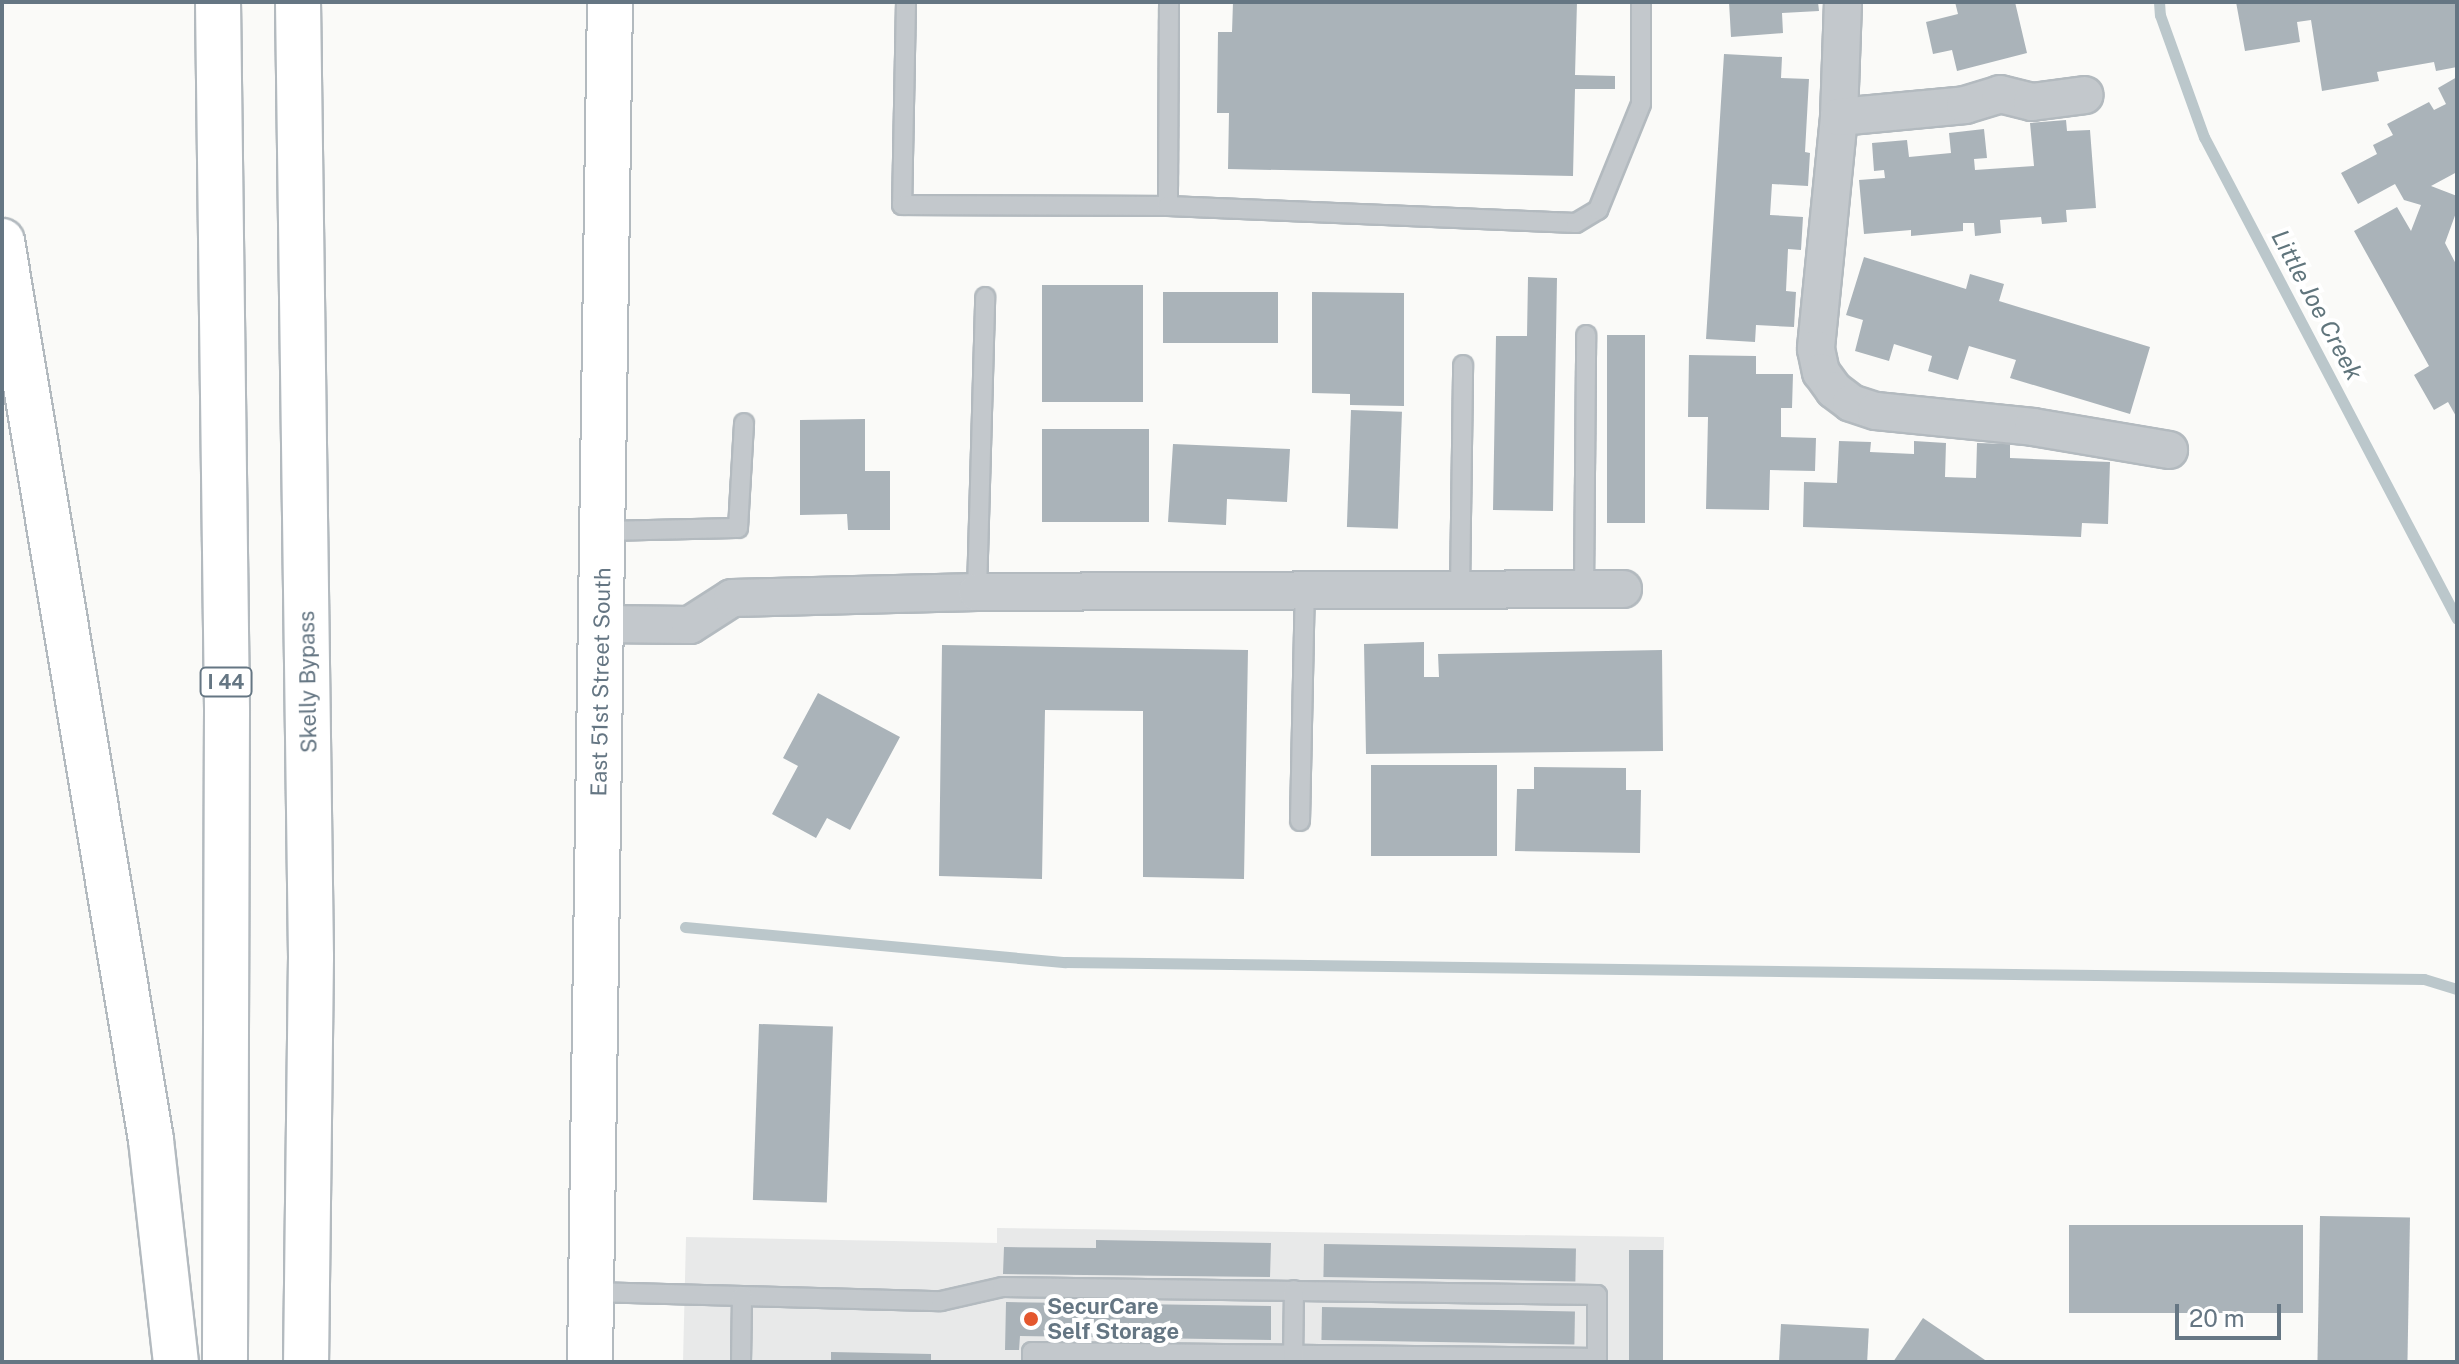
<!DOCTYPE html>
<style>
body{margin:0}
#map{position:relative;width:2459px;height:1364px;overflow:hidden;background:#fafaf8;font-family:"Public Sans",sans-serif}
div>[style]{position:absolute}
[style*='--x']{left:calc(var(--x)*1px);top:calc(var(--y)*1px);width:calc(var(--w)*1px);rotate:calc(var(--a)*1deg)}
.built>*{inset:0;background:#e8e9e9}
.stream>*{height:11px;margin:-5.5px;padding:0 5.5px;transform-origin:5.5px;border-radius:5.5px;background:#bbc7cb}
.building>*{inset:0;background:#aab3b9;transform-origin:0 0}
.roads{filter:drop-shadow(2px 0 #b3babf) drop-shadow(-2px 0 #b3babf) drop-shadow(0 2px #b3babf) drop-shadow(0 -2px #b3babf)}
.lane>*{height:18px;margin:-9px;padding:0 9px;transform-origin:9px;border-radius:9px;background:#c3c8cc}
.street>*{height:36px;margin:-18px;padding:0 18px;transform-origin:18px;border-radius:18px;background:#c3c8cc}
.secondary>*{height:44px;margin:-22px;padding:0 22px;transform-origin:22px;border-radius:22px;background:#fff}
.highway>*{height:44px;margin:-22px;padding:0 22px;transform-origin:22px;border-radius:22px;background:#fff}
.dots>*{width:22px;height:22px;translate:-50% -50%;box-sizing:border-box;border:4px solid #fff;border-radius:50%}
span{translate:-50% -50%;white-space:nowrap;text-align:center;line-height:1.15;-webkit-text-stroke:8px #fff;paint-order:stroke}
.shield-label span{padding:2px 6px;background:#fff;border:2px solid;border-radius:6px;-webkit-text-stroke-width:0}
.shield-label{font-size:20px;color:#657683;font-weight:700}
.street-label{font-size:22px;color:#657683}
.poi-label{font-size:22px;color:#657683;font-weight:700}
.left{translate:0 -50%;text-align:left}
.water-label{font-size:24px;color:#60757c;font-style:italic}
.frame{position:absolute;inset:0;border:4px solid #657683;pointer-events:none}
.scale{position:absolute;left:2175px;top:1304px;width:106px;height:36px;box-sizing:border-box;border:4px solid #657683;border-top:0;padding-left:10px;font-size:24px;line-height:28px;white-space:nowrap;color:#657683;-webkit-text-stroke:6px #fff;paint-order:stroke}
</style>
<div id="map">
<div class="built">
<i style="clip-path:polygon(997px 1228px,1664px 1237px,1663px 1362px,683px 1362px,686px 1237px,997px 1243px)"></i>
</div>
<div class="stream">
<i style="--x:2159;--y:2;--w:13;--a:86"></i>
<i style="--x:2160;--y:15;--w:130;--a:70.2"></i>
<i style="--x:2204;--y:137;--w:544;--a:62.31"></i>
<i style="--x:685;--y:927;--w:382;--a:5.3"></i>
<i style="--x:1065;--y:962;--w:1359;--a:0.72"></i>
<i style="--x:2424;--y:979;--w:34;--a:17"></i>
</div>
<div class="building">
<i style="clip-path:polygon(1233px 2px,1577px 2px,1575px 75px,1615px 76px,1615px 89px,1575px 89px,1573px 176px,1228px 169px,1229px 113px,1217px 113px,1218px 32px,1232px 32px)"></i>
<i style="clip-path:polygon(1729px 2px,1818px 2px,1819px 11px,1782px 13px,1783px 33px,1731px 37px)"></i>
<i style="clip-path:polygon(1955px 2px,2015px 2px,2027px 53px,1957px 71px,1952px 50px,1933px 54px,1926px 22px,1958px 14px)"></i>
<i style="clip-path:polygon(2236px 2px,2457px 2px,2457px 67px,2436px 71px,2434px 62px,2377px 72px,2379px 81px,2322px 91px,2311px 20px,2297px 22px,2300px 42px,2245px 51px)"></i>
<i style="clip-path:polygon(1724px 54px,1782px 57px,1781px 78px,1809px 79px,1805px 152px,1810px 153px,1808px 186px,1772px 184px,1770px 215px,1803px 217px,1801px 250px,1788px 249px,1786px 291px,1796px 292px,1794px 327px,1756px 325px,1755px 342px,1706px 339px)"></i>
<i style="clip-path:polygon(2457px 77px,2457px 172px,2431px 186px,2457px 196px,2457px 210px,2445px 243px,2457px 266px,2457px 418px,2448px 402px,2434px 410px,2414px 375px,2429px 366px,2354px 231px,2397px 207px,2411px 231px,2421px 205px,2404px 200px,2395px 184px,2358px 204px,2341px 173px,2377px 154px,2373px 145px,2393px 135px,2387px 124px,2429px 102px,2434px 110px,2446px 104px,2438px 88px)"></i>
<i style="clip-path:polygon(2066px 120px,2067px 131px,2090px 130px,2096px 208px,2066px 210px,2067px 222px,2042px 224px,2041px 217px,2000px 220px,2001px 233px,1975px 236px,1974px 223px,1963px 223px,1963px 231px,1911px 236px,1911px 230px,1864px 234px,1859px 180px,1885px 178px,1884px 170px,1874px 171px,1872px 143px,1907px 140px,1909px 157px,1951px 153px,1949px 133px,1984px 129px,1987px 158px,1974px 159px,1975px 170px,2034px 166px,2030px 123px)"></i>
<i style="clip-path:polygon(1864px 257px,1966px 289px,1970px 274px,2004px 284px,1999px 301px,2150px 347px,2130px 414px,2010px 378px,2016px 360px,1969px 346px,1958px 380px,1928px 371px,1932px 356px,1894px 344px,1889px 361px,1855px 351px,1863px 320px,1846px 315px)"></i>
<i style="clip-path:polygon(1528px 277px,1557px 278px,1553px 511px,1493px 510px,1496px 336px,1527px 336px)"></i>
<i style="left:1042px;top:285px;width:101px;height:117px"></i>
<i style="left:1163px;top:292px;width:115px;height:51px"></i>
<i style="clip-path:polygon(1312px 292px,1404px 293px,1404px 406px,1350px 405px,1350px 394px,1312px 393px)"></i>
<i style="left:1607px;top:335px;width:38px;height:188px"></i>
<i style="clip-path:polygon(1689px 355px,1756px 356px,1756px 374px,1793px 374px,1792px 408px,1781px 408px,1781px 437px,1816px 438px,1815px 471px,1770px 470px,1769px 510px,1706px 509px,1708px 417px,1688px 417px)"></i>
<i style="left:1351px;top:410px;width:51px;height:117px;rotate:2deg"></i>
<i style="clip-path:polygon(865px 419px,865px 471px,890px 471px,890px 530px,848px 530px,847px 514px,800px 515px,800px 420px)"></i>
<i style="left:1042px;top:429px;width:107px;height:93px"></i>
<i style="clip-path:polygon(1839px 441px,1871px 442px,1870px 452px,1914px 454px,1914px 441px,1946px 443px,1945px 477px,1976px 478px,1977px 443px,2010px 444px,2010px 458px,2110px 462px,2108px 524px,2082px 523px,2081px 537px,1803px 527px,1804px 482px,1837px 483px)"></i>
<i style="clip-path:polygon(1173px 444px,1290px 449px,1287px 502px,1227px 499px,1226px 525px,1168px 522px)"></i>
<i style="clip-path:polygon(1424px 642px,1424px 677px,1439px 677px,1438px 654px,1662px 650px,1663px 751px,1366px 754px,1364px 644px)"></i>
<i style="clip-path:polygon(942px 645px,1248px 650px,1244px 879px,1143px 877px,1143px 711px,1045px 710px,1042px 879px,939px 876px)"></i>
<i style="clip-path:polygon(818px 693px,900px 737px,850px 830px,827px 818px,816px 838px,772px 814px,798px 766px,783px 758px)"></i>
<i style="left:1497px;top:765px;width:91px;height:126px;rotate:90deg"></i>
<i style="clip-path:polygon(1534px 767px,1626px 768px,1626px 790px,1641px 790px,1640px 853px,1515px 851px,1517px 789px,1534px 789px)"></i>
<i style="left:759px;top:1024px;width:74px;height:176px;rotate:2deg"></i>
<i style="left:2320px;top:1216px;width:90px;height:146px;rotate:1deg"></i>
<i style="left:2303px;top:1225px;width:88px;height:234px;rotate:90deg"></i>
<i style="clip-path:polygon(1096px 1240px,1271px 1243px,1270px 1277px,1003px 1274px,1004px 1247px,1096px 1248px)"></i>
<i style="left:1324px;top:1244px;width:252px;height:33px;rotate:1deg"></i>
<i style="left:1629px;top:1250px;width:34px;height:112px"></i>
<i style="clip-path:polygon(1006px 1302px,1271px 1306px,1271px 1340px,1020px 1336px,1019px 1350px,1005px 1350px)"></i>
<i style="left:1322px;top:1307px;width:253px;height:33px;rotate:1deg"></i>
<i style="clip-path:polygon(1923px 1318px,1988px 1362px,1893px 1362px)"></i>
<i style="left:1781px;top:1324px;width:88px;height:38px;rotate:3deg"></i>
<i style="clip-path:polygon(831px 1352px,931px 1354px,931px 1362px,831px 1362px)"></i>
</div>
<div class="roads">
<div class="lane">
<i style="--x:906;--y:2;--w:203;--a:91.1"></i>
<i style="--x:902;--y:205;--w:266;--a:0.2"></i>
<i style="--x:1169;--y:2;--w:204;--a:90.3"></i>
<i style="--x:1168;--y:206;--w:408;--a:2.4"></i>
<i style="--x:1576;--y:223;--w:26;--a:-31"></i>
<i style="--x:1598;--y:210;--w:114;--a:-67.9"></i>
<i style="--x:1641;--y:104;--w:102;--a:-90"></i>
<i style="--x:603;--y:531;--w:135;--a:-1.3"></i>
<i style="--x:738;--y:528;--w:105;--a:-86.7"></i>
<i style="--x:1584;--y:589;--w:254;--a:-89.5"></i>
<i style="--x:1460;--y:590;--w:225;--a:-89.2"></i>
<i style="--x:977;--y:592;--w:295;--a:-88.4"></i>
<i style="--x:1300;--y:821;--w:230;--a:-88.8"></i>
<i style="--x:591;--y:1292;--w:350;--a:1.5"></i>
<i style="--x:941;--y:1301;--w:63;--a:-12.9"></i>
<i style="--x:1002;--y:1287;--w:595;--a:0.77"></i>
<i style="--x:1597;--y:1295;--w:67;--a:90"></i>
<i style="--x:741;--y:1362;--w:66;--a:-89.1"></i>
<i style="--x:1032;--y:1362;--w:10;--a:-90"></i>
<i style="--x:1032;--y:1352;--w:565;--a:0.61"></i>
<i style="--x:1293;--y:1362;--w:72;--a:-89.2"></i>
</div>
<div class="street">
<i style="--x:1843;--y:2;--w:115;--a:92"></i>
<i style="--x:1839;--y:117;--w:233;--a:95.7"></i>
<i style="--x:1816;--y:349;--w:24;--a:78"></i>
<i style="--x:1821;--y:372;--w:22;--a:54"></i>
<i style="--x:1834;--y:390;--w:21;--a:37"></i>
<i style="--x:1851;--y:403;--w:26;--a:18"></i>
<i style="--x:1876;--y:411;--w:158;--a:5.8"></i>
<i style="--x:2033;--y:427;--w:138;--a:9.6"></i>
<i style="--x:1839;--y:117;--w:127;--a:-5.4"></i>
<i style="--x:1965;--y:105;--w:37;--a:-17"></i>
<i style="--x:2000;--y:94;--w:33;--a:14"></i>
<i style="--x:2032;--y:102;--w:53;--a:-7.5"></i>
<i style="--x:601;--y:624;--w:89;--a:0.6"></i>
<i style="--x:690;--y:625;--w:50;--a:-32.7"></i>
<i style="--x:732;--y:598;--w:245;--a:-1.4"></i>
<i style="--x:977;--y:592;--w:646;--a:-0.27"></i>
</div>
<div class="secondary">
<i style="--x:590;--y:1362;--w:1360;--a:-89.16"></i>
</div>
<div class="highway">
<i style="--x:218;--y:2;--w:710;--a:89.27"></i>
<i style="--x:227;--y:712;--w:650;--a:90.18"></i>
<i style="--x:298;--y:2;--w:955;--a:89.22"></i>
<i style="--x:311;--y:957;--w:405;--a:90.7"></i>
<i style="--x:2;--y:241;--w:911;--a:80.59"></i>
<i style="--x:151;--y:1140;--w:223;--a:83.6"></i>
</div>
</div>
<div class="dots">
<i style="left:1031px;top:1319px;background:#e4572e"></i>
</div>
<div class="shield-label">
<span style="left:226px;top:682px">I 44</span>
</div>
<div class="street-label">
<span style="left:308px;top:682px;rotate:-91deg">Skelly Bypass</span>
<span style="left:601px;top:682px;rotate:-89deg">East 51st Street South</span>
</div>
<div class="poi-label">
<span class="left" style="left:1047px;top:1319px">SecurCare<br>Self Storage</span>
</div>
<div class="water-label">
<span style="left:2317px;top:305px;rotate:62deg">Little Joe Creek</span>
</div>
<div class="frame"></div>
<div class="scale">20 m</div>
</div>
